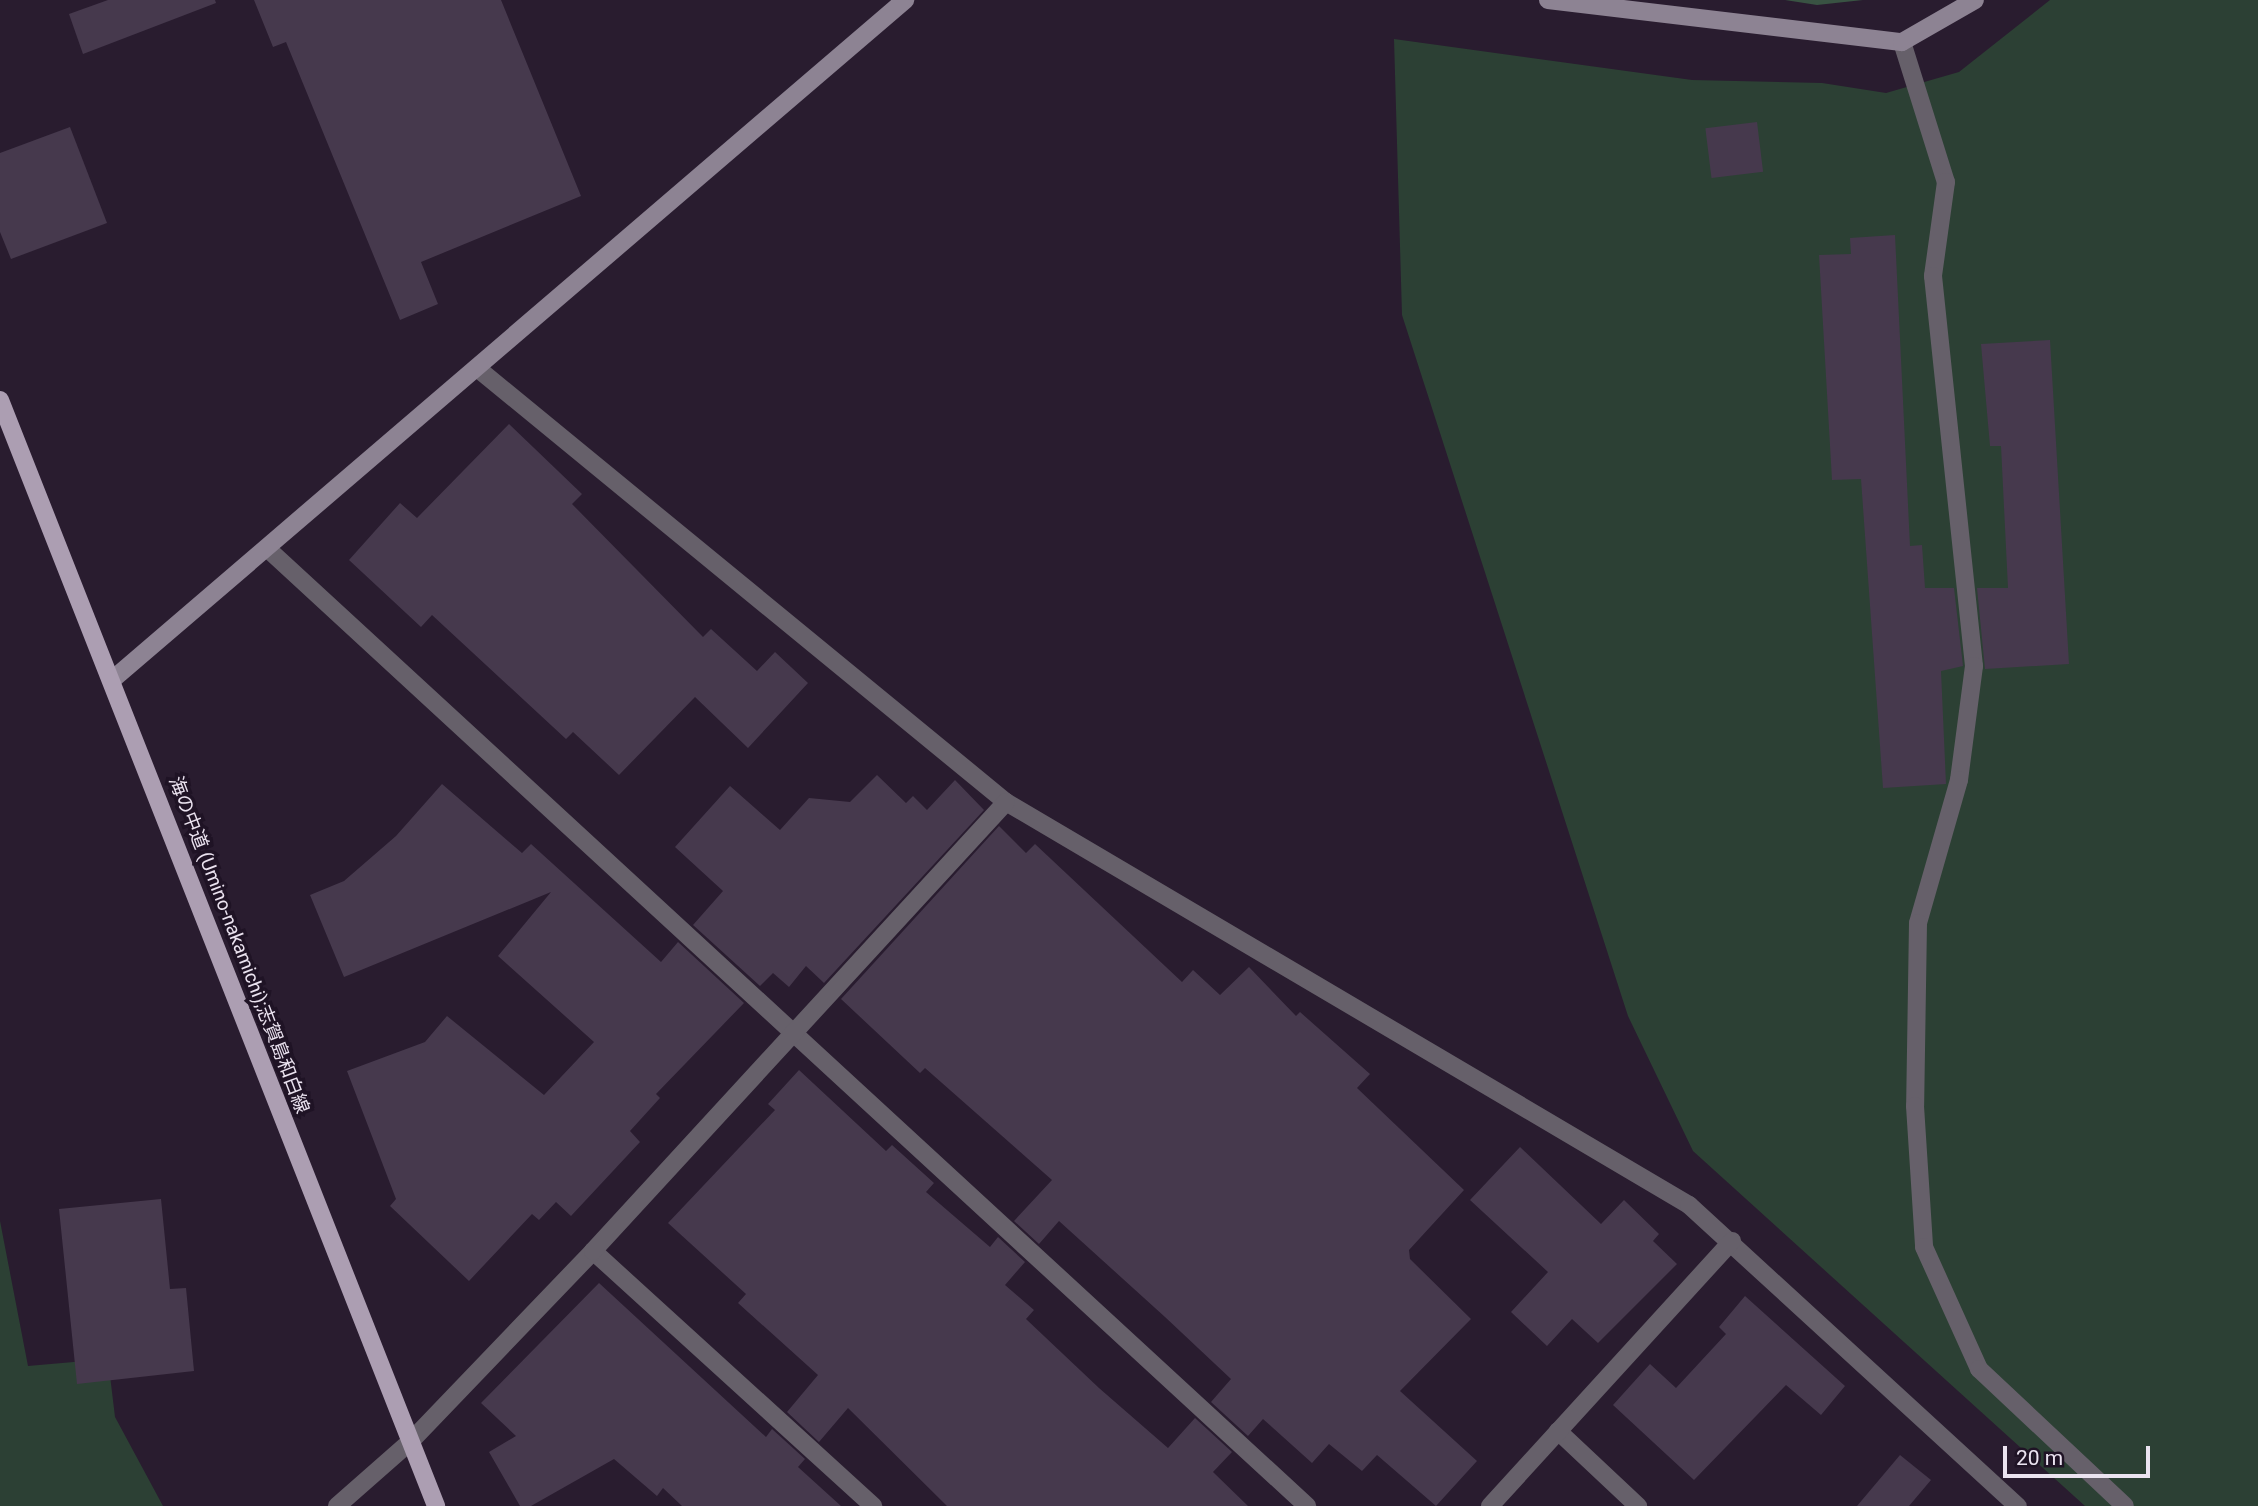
<!DOCTYPE html>
<meta charset="utf-8">
<style>
body{margin:0}
#map{position:relative;width:2258px;height:1506px;overflow:hidden;background:#291c2f;font-family:Roboto,"Noto Sans JP",sans-serif}
div>[style]{position:absolute}
[style*='--x']{left:calc(var(--x)*1px);top:calc(var(--y)*1px);width:calc(var(--w)*1px);rotate:calc(var(--a)*1deg)}
.green>*{inset:0;background:#2c4034}
.forest>*{inset:0;background:#395343}
.building>*{inset:0;background:#46394d;transform-origin:0 0}
.lane>*{height:18px;margin:-9px;padding:0 9px;transform-origin:9px;border-radius:9px;background:#66606a}
.street>*{height:18px;margin:-9px;padding:0 9px;transform-origin:9px;border-radius:9px;background:#66606a}
.secondary>*{height:18px;margin:-9px;padding:0 9px;transform-origin:9px;border-radius:9px;background:#8d8393}
.primary>*{height:18px;margin:-9px;padding:0 9px;transform-origin:9px;border-radius:9px;background:#ac9eb2}
span{translate:-50% -50%;white-space:nowrap;text-align:center;line-height:1.15;-webkit-text-stroke:7px #1f1325;paint-order:stroke}
.street-label{font-size:19px;color:#ebe3f0}
.scale{position:absolute;left:2003px;top:1446px;width:147px;height:32px;box-sizing:border-box;border:4px solid #ebe3f0;border-top:0;padding-left:9px;font-size:21px;line-height:24px;white-space:nowrap;color:#ebe3f0;-webkit-text-stroke:5px #1f1325;paint-order:stroke}
</style>
<div id="map">
<div class="green">
<i style="clip-path:polygon(2050px 0,2258px 0,2258px 1506px,2085px 1506px,1693px 1151px,1628px 1016px,1402px 315px,1394px 39px,1692px 80px,1822px 83px,1886px 93px,1959px 72px)"></i>
<i style="clip-path:polygon(0 1221px,28px 1366px,108px 1359px,115px 1417px,163px 1506px,0 1506px)"></i>
</div>
<div class="forest">
<i style="clip-path:polygon(1785px 0,1863px 0,1817px 5px)"></i>
</div>
<div class="building">
<i style="clip-path:polygon(108px 0,215px 0,216px 3px,83px 54px,69px 14px)"></i>
<i style="clip-path:polygon(254px 0,501px 0,581px 196px,421px 262px,438px 304px,400px 320px,286px 42px,273px 47px)"></i>
<i style="left:1757px;top:122px;width:50px;height:52px;rotate:83deg"></i>
<i style="clip-path:polygon(70px 127px,107px 223px,11px 259px,0 232px,0 153px)"></i>
<i style="clip-path:polygon(1895px 235px,1910px 546px,1922px 545px,1925px 588px,1954px 588px,1963px 666px,1941px 671px,1946px 784px,1883px 788px,1861px 479px,1832px 480px,1819px 255px,1851px 254px,1850px 238px)"></i>
<i style="clip-path:polygon(2050px 340px,2069px 664px,1985px 669px,1977px 588px,2008px 588px,2001px 446px,1990px 446px,1981px 344px)"></i>
<i style="clip-path:polygon(509px 424px,582px 494px,572px 504px,703px 637px,711px 629px,757px 671px,775px 652px,808px 683px,748px 748px,695px 697px,619px 775px,573px 732px,566px 739px,432px 615px,421px 627px,349px 560px,400px 503px,417px 518px)"></i>
<i style="clip-path:polygon(877px 775px,906px 803px,913px 796px,927px 810px,955px 780px,984px 810px,824px 983px,806px 966px,789px 987px,773px 973px,760px 986px,693px 925px,723px 891px,675px 847px,730px 786px,780px 830px,809px 798px,850px 802px)"></i>
<i style="clip-path:polygon(442px 784px,522px 853px,531px 844px,661px 962px,678px 942px,744px 1003px,656px 1094px,660px 1098px,630px 1131px,640px 1142px,571px 1216px,556px 1202px,539px 1220px,532px 1214px,469px 1281px,390px 1206px,396px 1199px,347px 1071px,425px 1042px,447px 1016px,544px 1095px,594px 1042px,498px 956px,551px 892px,344px 977px,310px 895px,344px 881px,396px 836px)"></i>
<i style="clip-path:polygon(999px 826px,1026px 853px,1035px 844px,1182px 982px,1193px 970px,1220px 995px,1249px 967px,1296px 1016px,1300px 1012px,1370px 1074px,1357px 1088px,1464px 1190px,1409px 1250px,1410px 1259px,1471px 1319px,1400px 1391px,1477px 1461px,1436px 1506px,1377px 1455px,1362px 1471px,1329px 1444px,1312px 1463px,1263px 1419px,1248px 1436px,1211px 1402px,1231px 1379px,1165px 1317px,1059px 1221px,1039px 1244px,1014px 1221px,1052px 1180px,925px 1068px,920px 1073px,841px 999px)"></i>
<i style="clip-path:polygon(799px 1070px,886px 1151px,892px 1145px,934px 1183px,926px 1192px,990px 1247px,998px 1237px,1025px 1262px,1005px 1285px,1034px 1310px,1026px 1319px,1099px 1388px,1168px 1448px,1195px 1418px,1232px 1452px,1213px 1472px,1248px 1506px,947px 1506px,848px 1408px,819px 1442px,787px 1412px,818px 1375px,738px 1303px,746px 1294px,668px 1223px,775px 1110px,768px 1104px)"></i>
<i style="clip-path:polygon(1520px 1147px,1601px 1224px,1624px 1200px,1659px 1234px,1653px 1241px,1677px 1264px,1598px 1343px,1572px 1319px,1547px 1346px,1511px 1312px,1548px 1272px,1470px 1200px)"></i>
<i style="clip-path:polygon(161px 1199px,170px 1289px,186px 1288px,194px 1371px,77px 1384px,59px 1209px)"></i>
<i style="clip-path:polygon(599px 1283px,766px 1437px,772px 1429px,805px 1459px,798px 1467px,841px 1506px,682px 1506px,663px 1488px,657px 1496px,614px 1459px,531px 1506px,520px 1506px,489px 1452px,516px 1436px,481px 1403px)"></i>
<i style="clip-path:polygon(1745px 1296px,1845px 1386px,1821px 1415px,1786px 1385px,1694px 1480px,1613px 1405px,1650px 1364px,1676px 1388px,1726px 1334px,1719px 1327px)"></i>
<i style="clip-path:polygon(1900px 1455px,1931px 1480px,1909px 1506px,1857px 1506px)"></i>
</div>
<div class="lane">
<i style="--x:1902;--y:42;--w:147;--a:72.6"></i>
<i style="--x:1946;--y:182;--w:95;--a:97.9"></i>
<i style="--x:1933;--y:276;--w:392;--a:84"></i>
<i style="--x:1974;--y:666;--w:115;--a:97.5"></i>
<i style="--x:1959;--y:780;--w:149;--a:106"></i>
<i style="--x:1918;--y:923;--w:183;--a:90.9"></i>
<i style="--x:1915;--y:1106;--w:141;--a:86.3"></i>
<i style="--x:1924;--y:1247;--w:134;--a:65.7"></i>
<i style="--x:1979;--y:1369;--w:200;--a:43.2"></i>
</div>
<div class="street">
<i style="--x:477;--y:368;--w:684;--a:39.37"></i>
<i style="--x:1006;--y:802;--w:793;--a:30.54"></i>
<i style="--x:1689;--y:1205;--w:446;--a:42.5"></i>
<i style="--x:270;--y:551;--w:1410;--a:42.64"></i>
<i style="--x:593;--y:1251;--w:379;--a:42.3"></i>
<i style="--x:1558;--y:1431;--w:110;--a:43.2"></i>
<i style="--x:337;--y:1506;--w:98;--a:-41.3"></i>
<i style="--x:411;--y:1441;--w:263;--a:-46.2"></i>
<i style="--x:593;--y:1251;--w:610;--a:-47.39"></i>
<i style="--x:1490;--y:1506;--w:359;--a:-47.6"></i>
</div>
<div class="secondary">
<i style="--x:1548;--y:0;--w:356;--a:6.8"></i>
<i style="--x:1902;--y:42;--w:84;--a:-29.9"></i>
<i style="--x:112;--y:680;--w:1045;--a:-40.61"></i>
</div>
<div class="primary">
<i style="--x:0;--y:400;--w:1189;--a:68.48"></i>
</div>
<div class="street-label">
<span style="left:239px;top:945px;rotate:69deg">海の中道 (Umino-nakamichi);志賀島和白線</span>
</div>
<div class="scale">20 m</div>
</div>
